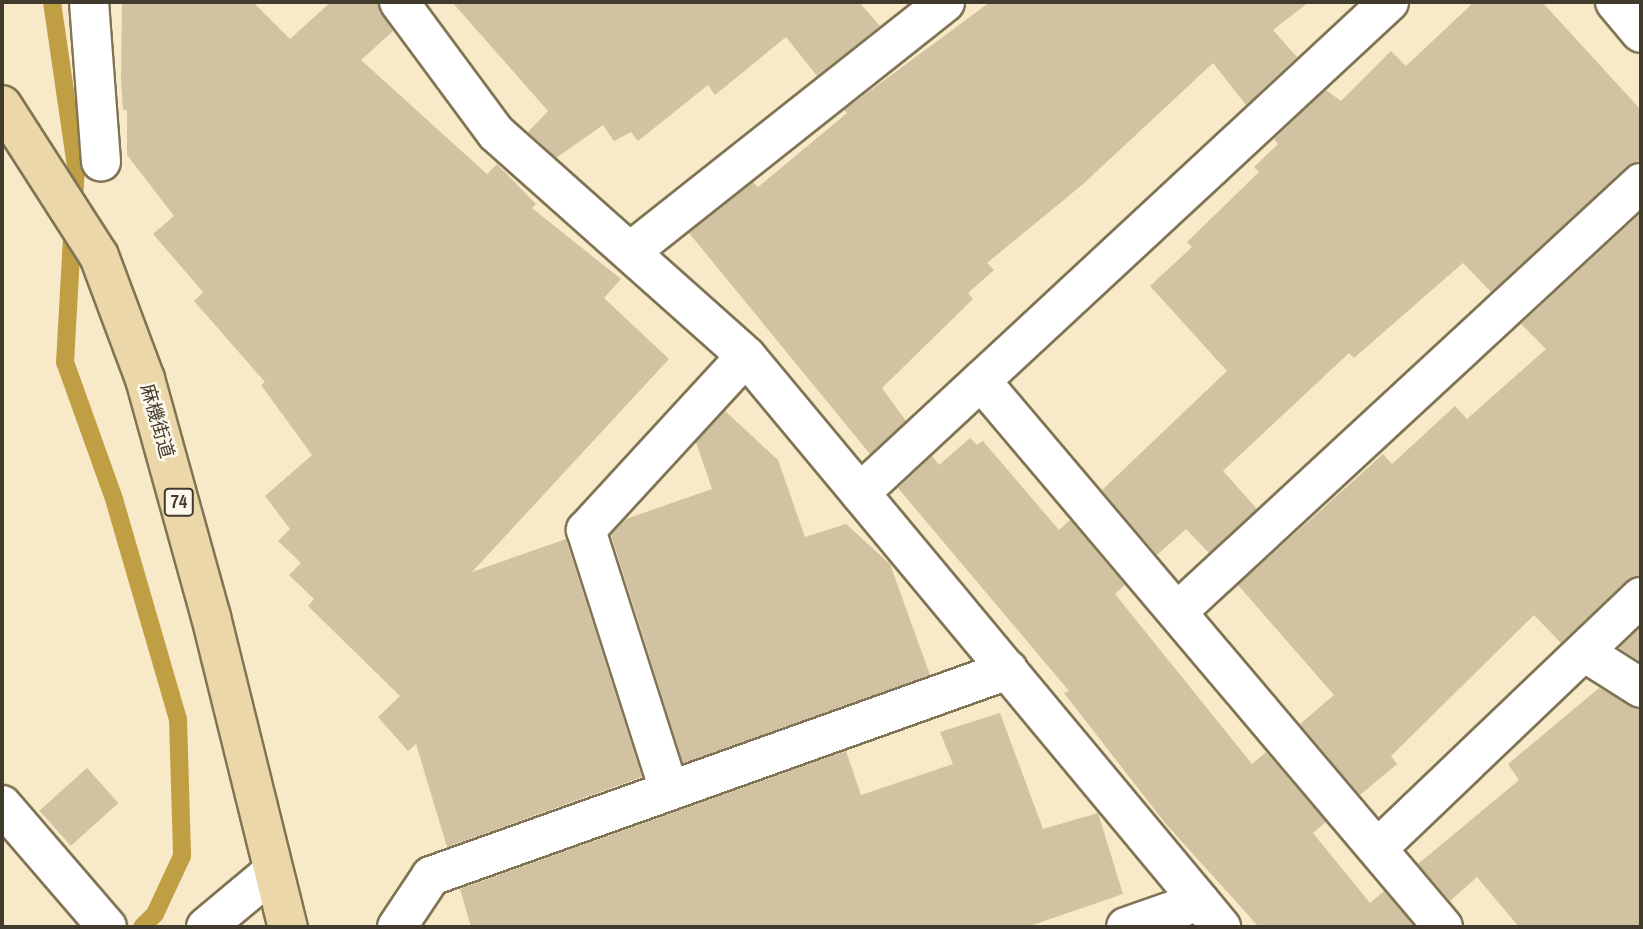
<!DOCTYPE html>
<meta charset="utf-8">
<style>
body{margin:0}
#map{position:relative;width:1643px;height:929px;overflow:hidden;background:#f8eac8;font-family:"Archivo Narrow","Noto Sans JP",sans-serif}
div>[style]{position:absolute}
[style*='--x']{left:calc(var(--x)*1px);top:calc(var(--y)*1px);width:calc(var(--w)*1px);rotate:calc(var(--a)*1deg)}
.stream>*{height:18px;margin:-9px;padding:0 9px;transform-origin:9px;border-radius:9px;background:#c09f44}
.building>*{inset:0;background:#d1c3a2;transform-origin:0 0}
.roads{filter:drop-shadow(2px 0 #807455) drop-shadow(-2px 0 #807455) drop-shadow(0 2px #807455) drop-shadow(0 -2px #807455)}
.minor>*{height:38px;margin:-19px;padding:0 19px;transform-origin:19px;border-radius:19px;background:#fff}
.major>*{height:38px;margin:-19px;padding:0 19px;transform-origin:19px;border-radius:19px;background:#ebd7a7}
span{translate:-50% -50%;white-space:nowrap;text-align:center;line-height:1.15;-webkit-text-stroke:5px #fdf8ea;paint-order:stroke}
.shield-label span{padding:2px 5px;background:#fdf8ea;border:2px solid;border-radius:5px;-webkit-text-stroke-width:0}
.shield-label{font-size:18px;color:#413b2d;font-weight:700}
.street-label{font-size:19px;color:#413b2d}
.frame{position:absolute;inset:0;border:4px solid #413b2d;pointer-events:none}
</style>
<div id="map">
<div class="stream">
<i style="--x:52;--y:2;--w:166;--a:81.7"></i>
<i style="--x:76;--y:166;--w:196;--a:93.2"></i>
<i style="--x:65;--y:362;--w:145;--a:70.3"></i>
<i style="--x:114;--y:499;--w:229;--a:73.8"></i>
<i style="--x:178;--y:719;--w:137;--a:88.3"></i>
<i style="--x:182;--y:856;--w:64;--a:115"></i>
<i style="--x:155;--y:914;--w:18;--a:135"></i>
</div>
<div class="building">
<i style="clip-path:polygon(122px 2px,253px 2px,290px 39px,331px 2px,378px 2px,393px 31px,361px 60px,487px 174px,497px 164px,536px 204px,532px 208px,621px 279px,604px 298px,669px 359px,472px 572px,566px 539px,642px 777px,447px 847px,416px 744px,408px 751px,378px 717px,400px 696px,308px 606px,314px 599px,289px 575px,301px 563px,278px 541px,290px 529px,265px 496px,312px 455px,261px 385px,265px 382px,194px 301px,203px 292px,153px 234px,174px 216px,127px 155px,127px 110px,123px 110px,121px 80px)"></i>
<i style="clip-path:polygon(452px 2px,859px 2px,880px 26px,817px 76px,786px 37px,715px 95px,708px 85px,638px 141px,631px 132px,614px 141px,603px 125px,556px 158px,528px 132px,548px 111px)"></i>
<i style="clip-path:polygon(990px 2px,1309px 2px,1273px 30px,1297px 57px,1246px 105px,1213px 63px,1082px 185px,987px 263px,994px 270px,968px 293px,973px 299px,882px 388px,906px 421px,870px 454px,689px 233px,753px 182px,758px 187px,847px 113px,844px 110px)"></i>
<i style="clip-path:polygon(1474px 2px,1542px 2px,1641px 110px,1641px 162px,1626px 167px,1491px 292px,1463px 263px,1354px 358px,1349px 353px,1223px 471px,1257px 509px,1209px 553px,1186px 529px,1157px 555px,1102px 490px,1227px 371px,1150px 286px,1192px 247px,1187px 242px,1259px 172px,1254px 167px,1278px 144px,1274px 139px,1326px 90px,1341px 101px,1391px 51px,1406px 66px)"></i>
<i style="clip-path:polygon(1641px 213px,1641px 576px,1626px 581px,1561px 643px,1534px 615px,1391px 756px,1397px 764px,1360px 795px,1300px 724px,1334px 695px,1238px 585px,1383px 454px,1392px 464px,1455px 406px,1467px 419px,1546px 349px,1521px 324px)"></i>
<i style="clip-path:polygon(725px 411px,778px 460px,805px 537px,846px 524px,890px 564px,930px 675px,683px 763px,611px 535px,626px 519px,712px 489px,696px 442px)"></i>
<i style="clip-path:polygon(970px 438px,977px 445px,983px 441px,1059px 530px,1070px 520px,1125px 585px,1115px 594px,1252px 764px,1266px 752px,1326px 822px,1313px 833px,1370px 903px,1384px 891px,1415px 927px,1259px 927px,1165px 823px,1064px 693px,1069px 691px,898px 488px,932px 456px,939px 465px)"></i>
<i style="clip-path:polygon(1641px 627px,1641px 662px,1619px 648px)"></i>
<i style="clip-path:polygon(1599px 688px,1641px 710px,1641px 927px,1519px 927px,1477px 877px,1450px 901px,1418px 864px,1519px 780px,1508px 764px)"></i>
<i style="clip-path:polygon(1000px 713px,1043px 829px,1098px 813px,1123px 894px,1027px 927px,471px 927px,460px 889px,846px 751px,861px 795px,953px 764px,940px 732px)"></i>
<i style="left:87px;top:768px;width:47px;height:64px;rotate:48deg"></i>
</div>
<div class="roads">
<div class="minor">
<i style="--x:89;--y:2;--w:160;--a:85.7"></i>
<i style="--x:399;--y:2;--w:163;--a:53.5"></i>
<i style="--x:496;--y:133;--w:335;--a:41.7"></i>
<i style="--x:746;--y:356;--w:743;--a:50.24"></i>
<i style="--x:1615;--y:2;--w:40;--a:50"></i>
<i style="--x:630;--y:252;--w:402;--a:-38.4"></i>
<i style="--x:981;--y:381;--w:715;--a:49.76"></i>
<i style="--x:860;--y:493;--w:722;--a:-42.87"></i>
<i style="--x:1177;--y:612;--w:632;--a:-42.76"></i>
<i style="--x:1584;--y:652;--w:67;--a:32.3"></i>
<i style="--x:669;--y:790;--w:273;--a:-107.7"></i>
<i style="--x:586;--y:530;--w:236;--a:-47.4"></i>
<i style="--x:2;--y:805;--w:161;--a:49.3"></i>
<i style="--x:1379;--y:847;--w:362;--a:-43.7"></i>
<i style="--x:206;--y:927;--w:86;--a:-39.8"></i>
<i style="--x:397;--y:927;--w:61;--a:-56.3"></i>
<i style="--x:431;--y:876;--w:613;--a:-19.65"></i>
<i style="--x:1126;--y:927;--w:78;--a:-19.4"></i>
</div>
<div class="major">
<i style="--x:2;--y:105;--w:179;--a:57.3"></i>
<i style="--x:99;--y:256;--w:131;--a:69.5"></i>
<i style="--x:145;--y:379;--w:247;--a:74.5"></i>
<i style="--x:211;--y:617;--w:319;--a:76.1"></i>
</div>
</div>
<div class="shield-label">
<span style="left:179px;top:502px">74</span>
</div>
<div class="street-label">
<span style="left:157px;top:421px;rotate:74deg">麻機街道</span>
</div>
<div class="frame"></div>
</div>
